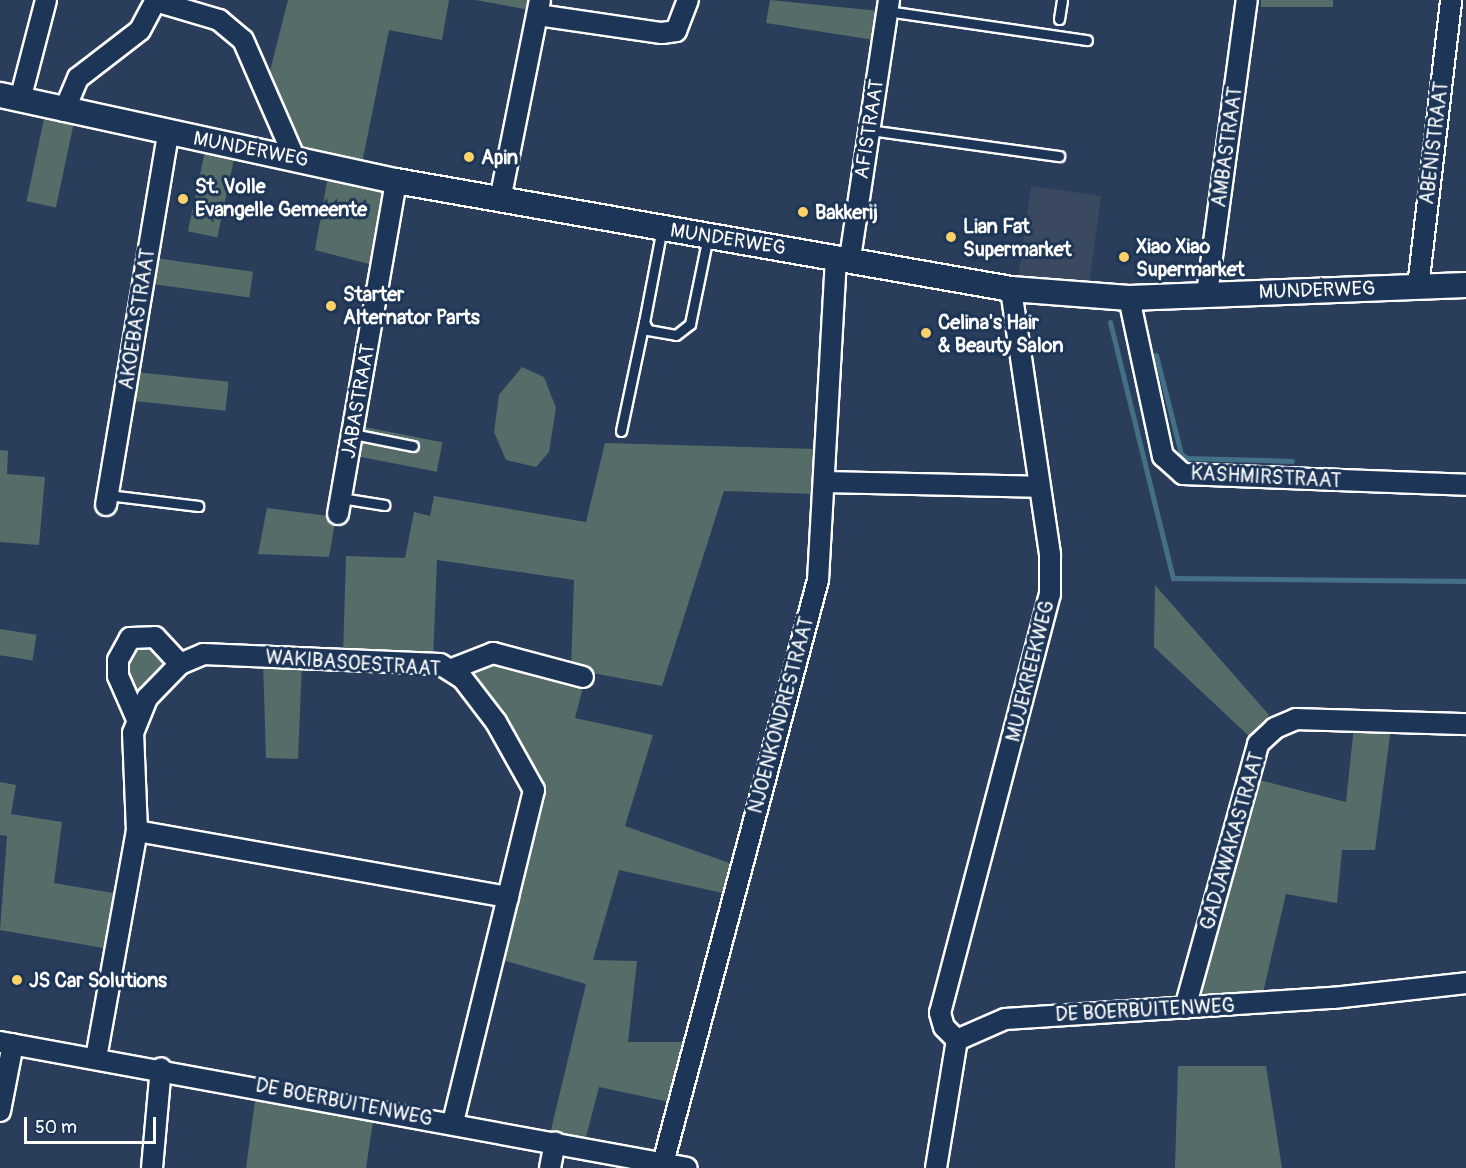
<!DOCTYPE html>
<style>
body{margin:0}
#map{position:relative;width:1466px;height:1168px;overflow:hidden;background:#2a3e5b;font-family:Pangolin,sans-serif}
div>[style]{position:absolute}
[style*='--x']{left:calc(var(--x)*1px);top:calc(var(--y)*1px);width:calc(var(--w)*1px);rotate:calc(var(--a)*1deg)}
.built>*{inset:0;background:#3a4960;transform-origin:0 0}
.green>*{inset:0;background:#566c68;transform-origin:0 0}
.stream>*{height:5px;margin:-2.5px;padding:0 2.5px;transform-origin:2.5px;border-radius:2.5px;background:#436f87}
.roads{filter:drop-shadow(2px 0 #fff) drop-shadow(-2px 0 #fff) drop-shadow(0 2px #fff) drop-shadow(0 -2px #fff)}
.service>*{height:9px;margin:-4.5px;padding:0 4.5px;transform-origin:4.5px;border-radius:4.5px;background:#1d3557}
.minor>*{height:20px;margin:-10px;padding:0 10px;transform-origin:10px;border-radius:10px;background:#1d3557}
.tertiary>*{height:24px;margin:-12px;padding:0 12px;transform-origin:12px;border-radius:12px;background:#1d3557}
.dots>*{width:16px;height:16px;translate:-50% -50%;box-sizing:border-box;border:3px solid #1d3557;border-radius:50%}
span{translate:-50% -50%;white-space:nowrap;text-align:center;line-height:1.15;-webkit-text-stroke:6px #1d3557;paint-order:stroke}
.street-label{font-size:20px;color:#fff}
.poi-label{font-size:20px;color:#fff;font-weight:700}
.left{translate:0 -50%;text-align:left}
.scale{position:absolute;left:24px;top:1117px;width:132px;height:27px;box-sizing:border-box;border:3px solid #fff;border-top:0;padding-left:8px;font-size:18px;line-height:21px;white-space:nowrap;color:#fff;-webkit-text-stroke:4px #1d3557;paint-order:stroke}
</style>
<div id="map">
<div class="built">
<i style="left:1031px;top:186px;width:71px;height:96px;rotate:8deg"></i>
</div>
<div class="green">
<i style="clip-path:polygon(288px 0,449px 0,442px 40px,389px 30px,362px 163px,298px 151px,266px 87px)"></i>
<i style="clip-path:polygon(475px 0,532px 0,530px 10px)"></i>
<i style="clip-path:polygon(770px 0,879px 11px,874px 40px,766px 23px)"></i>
<i style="left:1261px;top:0;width:72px;height:7px"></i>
<i style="left:44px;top:119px;width:30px;height:84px;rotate:12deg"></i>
<i style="left:205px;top:151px;width:30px;height:82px;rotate:12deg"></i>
<i style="clip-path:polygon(328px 176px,387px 191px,377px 266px,315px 250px)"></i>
<i style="left:155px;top:258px;width:99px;height:26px;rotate:8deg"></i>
<i style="clip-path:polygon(522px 367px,544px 377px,556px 408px,549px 452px,536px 467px,506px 460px,494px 432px,499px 395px)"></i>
<i style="left:135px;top:372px;width:94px;height:29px;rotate:6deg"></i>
<i style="left:359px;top:426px;width:85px;height:30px;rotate:11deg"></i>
<i style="clip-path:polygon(605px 443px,817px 449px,816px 494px,724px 491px,662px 686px,587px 672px,575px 718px,653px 735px,625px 826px,735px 865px,727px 894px,619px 870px,593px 960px,637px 961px,628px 1042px,687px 1042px,674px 1103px,599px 1087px,585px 1141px,550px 1134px,586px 984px,499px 959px,543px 802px,540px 774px,468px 672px,497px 655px,571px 669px,574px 580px,437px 560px,433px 660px,343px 656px,346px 556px,405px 558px,414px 512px,430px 516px,434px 496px,586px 522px)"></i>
<i style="clip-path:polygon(0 450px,8px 451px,7px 474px,45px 477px,39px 545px,0 542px)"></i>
<i style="clip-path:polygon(267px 508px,336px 517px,329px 557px,258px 554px)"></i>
<i style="clip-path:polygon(1155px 585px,1269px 715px,1252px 739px,1154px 647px)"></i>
<i style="left:0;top:629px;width:37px;height:26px;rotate:9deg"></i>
<i style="clip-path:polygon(152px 641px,171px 667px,135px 705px,124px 660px,130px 645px)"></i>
<i style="clip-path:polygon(263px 661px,302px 663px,298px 759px,266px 758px)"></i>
<i style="clip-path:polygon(1354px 726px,1391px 728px,1375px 850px,1342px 850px,1337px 903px,1286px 894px,1263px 993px,1203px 995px,1198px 985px,1255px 779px,1346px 802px)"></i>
<i style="clip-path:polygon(0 782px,16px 785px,11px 814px,62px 822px,54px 883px,119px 894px,109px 949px,0 930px,7px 836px,0 835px)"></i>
<i style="clip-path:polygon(1178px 1066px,1266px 1066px,1282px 1168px,1175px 1168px)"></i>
<i style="clip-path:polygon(256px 1093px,374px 1115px,366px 1168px,246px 1168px)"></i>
</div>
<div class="stream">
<i style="--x:1110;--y:322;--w:264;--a:76.2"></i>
<i style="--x:1173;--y:578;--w:293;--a:0.6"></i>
<i style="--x:1156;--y:355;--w:102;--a:75.8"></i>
<i style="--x:1181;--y:454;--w:7;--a:34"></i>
<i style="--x:1187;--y:458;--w:105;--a:1.6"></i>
</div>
<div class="roads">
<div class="service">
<i style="--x:887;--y:11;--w:202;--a:8.3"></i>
<i style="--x:1059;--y:19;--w:19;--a:-81"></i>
<i style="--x:869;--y:130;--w:192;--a:7.8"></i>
<i style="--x:662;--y:228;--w:96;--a:100.8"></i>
<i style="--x:644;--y:322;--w:9;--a:63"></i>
<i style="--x:648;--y:330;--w:28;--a:10"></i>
<i style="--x:676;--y:335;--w:18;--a:-38"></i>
<i style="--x:690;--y:324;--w:90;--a:-78.4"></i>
<i style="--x:621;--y:431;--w:111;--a:-78.1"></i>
<i style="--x:353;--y:434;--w:61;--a:11.3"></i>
<i style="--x:108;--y:495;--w:91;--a:7"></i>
<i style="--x:341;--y:498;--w:44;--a:9.2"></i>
</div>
<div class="minor">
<i style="--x:155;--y:1;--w:67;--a:16.5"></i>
<i style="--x:219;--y:20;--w:31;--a:40"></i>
<i style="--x:243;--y:40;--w:128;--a:66.4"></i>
<i style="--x:538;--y:15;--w:125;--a:8.3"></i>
<i style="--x:662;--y:33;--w:14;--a:-8"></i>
<i style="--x:676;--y:31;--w:33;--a:-69"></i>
<i style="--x:20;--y:100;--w:103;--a:-75.4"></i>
<i style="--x:64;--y:111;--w:36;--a:-67"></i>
<i style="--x:78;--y:78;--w:78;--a:-37.7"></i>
<i style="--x:140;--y:30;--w:34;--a:-62"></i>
<i style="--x:500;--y:200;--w:204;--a:-78.7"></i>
<i style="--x:850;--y:258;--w:261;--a:-81.4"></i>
<i style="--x:1418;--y:287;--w:289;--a:-83.4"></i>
<i style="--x:1207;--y:294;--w:297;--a:-82.3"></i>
<i style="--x:1129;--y:298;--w:162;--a:77.9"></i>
<i style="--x:1163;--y:456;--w:27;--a:42"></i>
<i style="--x:1183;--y:474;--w:283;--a:2.2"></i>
<i style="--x:824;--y:482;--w:213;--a:1.3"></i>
<i style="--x:106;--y:505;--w:376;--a:-80.5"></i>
<i style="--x:338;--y:514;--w:338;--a:-80.1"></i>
<i style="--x:452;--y:669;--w:44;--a:-21.3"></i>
<i style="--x:493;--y:653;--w:93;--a:14.9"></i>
<i style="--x:136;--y:717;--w:45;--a:-113.7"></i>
<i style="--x:118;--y:676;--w:16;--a:-90"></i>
<i style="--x:118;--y:660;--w:25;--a:-61"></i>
<i style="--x:130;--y:638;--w:25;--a:-2"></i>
<i style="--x:155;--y:637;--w:37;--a:47"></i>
<i style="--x:137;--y:831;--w:377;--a:10.1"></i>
<i style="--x:1185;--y:1008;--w:274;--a:-74.5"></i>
<i style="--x:1258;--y:744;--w:23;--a:-43"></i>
<i style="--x:1275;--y:728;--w:23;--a:-23"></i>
<i style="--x:1296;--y:719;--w:170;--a:1.7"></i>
<i style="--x:957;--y:1040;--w:18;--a:-135"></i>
<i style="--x:944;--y:1027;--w:15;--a:-106"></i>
<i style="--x:940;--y:1013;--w:433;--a:-75.3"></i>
<i style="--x:1050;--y:594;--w:40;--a:-90"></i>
<i style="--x:1050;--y:554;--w:268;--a:-98.4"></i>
<i style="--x:0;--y:1042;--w:698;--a:10.39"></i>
<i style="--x:96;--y:1058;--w:231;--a:-79.8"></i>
<i style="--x:137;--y:831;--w:98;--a:-92.3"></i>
<i style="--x:133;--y:733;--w:38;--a:-68"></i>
<i style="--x:147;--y:698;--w:47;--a:-45.9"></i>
<i style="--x:180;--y:664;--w:25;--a:-23"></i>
<i style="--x:203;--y:654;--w:237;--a:2.4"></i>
<i style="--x:440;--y:664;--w:27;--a:33"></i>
<i style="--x:463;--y:679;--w:54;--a:52.5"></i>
<i style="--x:496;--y:722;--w:78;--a:60.8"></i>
<i style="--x:534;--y:790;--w:343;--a:103.7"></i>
<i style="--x:0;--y:1111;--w:68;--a:-79"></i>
<i style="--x:663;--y:1163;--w:603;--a:-75.11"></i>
<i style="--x:818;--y:580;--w:324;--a:-86.8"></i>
<i style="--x:152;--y:1168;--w:100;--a:-84.9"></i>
<i style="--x:550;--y:1168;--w:26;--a:-79"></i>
<i style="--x:936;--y:1168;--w:130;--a:-80.7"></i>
<i style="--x:957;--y:1040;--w:52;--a:-23.6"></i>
<i style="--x:1005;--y:1019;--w:329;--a:-3.7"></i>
<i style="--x:1333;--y:998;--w:134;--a:-6.4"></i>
</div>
<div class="tertiary">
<i style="--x:0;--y:95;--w:405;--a:12.3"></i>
<i style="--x:396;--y:181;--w:624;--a:9.96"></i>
<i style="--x:1011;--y:289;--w:118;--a:4.4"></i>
<i style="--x:1129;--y:298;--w:337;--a:-2.2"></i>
</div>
</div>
<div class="dots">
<i style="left:469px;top:157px;background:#ffd166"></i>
<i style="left:183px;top:199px;background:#ffd166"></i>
<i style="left:803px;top:212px;background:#ffd166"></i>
<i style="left:951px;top:237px;background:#ffd166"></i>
<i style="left:1124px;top:257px;background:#ffd166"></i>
<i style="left:331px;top:306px;background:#ffd166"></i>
<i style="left:926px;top:333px;background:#ffd166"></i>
<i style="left:17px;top:980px;background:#ffd166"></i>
</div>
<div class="street-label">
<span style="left:869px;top:129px;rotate:-81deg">AFISTRAAT</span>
<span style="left:1434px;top:143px;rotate:-83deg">ABENISTRAAT</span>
<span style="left:1227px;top:147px;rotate:-82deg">AMBASTRAAT</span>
<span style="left:251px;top:149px;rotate:11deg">MUNDERWEG</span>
<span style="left:728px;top:239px;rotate:9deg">MUNDERWEG</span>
<span style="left:1317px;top:290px;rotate:-2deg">MUNDERWEG</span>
<span style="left:137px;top:319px;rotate:-81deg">AKOEBASTRAAT</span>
<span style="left:358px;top:401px;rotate:-80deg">JABASTRAAT</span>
<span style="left:1266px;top:477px;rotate:3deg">KASHMIRSTRAAT</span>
<span style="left:353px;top:663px;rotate:4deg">WAKIBASOESTRAAT</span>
<span style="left:1030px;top:671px;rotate:-76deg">MUJEKREEKWEG</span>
<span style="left:781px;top:715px;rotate:-75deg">NJOENKONDRESTRAAT</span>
<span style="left:1232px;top:841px;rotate:-74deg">GADJAWAKASTRAAT</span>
<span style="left:1145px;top:1010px;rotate:-3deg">DE BOERBUITENWEG</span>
<span style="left:344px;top:1102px;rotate:11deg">DE BOERBUITENWEG</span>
</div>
<div class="poi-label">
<span class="left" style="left:481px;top:157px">Apin</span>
<span class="left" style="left:195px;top:198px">St. Volle<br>Evangelle Gemeente</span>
<span class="left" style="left:815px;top:212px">Bakkerij</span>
<span class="left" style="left:963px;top:238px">Lian Fat<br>Supermarket</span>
<span class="left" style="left:1136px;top:258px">Xiao Xiao<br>Supermarket</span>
<span class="left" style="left:343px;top:306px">Starter<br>Alternator Parts</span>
<span class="left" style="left:938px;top:334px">Celina's Hair<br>&amp; Beauty Salon</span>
<span class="left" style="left:29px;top:980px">JS Car Solutions</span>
</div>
<div class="scale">50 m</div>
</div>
